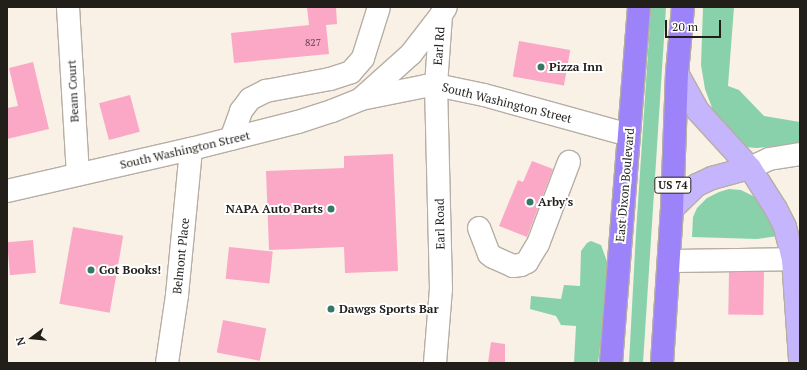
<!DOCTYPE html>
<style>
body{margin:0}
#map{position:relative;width:807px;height:370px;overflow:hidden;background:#f9f1e6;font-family:"PT Serif",serif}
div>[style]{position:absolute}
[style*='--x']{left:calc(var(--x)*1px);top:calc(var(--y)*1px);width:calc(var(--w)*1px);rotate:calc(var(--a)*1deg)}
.green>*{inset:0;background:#88d1ab}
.building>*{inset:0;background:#fba8c6;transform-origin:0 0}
.roads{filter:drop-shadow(1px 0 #b6aea4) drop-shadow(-1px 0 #b6aea4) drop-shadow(0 1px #b6aea4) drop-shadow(0 -1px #b6aea4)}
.minor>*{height:22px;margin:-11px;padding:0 11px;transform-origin:11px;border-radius:11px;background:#fff}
.major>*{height:22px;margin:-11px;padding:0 11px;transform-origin:11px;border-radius:11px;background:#c4b5fc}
.highway>*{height:22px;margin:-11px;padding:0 11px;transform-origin:11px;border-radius:11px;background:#9c83fa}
.dots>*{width:11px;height:11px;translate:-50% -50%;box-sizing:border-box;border:2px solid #fff;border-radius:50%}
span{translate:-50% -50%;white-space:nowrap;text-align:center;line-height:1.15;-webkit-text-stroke:4px #fff;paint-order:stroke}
.number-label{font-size:10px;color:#584146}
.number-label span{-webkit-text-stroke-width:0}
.shield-label span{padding:1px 3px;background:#fff;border:1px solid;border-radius:3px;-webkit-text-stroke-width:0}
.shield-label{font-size:11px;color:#221f1b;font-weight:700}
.street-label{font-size:12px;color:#221f1b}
.poi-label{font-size:12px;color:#221f1b;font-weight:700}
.left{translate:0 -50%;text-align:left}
.right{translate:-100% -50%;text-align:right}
.frame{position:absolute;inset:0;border:8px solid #221f1b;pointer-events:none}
.north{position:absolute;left:12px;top:318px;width:40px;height:40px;-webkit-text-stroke:3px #fff;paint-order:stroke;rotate:254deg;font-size:11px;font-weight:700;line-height:16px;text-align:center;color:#221f1b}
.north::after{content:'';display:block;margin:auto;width:14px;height:18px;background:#221f1b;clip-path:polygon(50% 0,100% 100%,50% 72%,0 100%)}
.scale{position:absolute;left:665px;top:20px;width:56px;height:18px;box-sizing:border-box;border:2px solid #221f1b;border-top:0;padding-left:5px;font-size:12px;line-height:14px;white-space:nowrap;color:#221f1b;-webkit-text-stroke:3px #fff;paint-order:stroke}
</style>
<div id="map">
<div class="green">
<i style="clip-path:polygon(651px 7px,666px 7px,643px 363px,629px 363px,636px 233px)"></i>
<i style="clip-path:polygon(703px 7px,734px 7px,728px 86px,739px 90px,764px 116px,800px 122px,800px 144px,756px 148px,745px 147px,718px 124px,705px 89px,701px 65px)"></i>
<i style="clip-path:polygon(729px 189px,741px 190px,757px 198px,778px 236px,757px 239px,692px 237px,693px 217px,697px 208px,707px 198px,719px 192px)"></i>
<i style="clip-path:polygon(591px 241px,601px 245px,609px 267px,609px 279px,598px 363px,574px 363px,576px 326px,561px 325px,556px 316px,530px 309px,531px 296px,561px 299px,564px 285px,580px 286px,581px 251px,587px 243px)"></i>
</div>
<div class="building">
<i style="clip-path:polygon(307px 7px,336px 7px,337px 24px,326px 25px,329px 54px,234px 63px,231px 33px,309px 25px)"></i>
<i style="left:519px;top:41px;width:52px;height:36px;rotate:10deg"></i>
<i style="clip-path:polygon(33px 62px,49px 129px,7px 139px,7px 108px,18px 106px,9px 68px)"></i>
<i style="left:130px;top:95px;width:38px;height:32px;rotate:75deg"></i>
<i style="clip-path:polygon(393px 154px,398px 271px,345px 273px,344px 247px,269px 250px,266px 171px,344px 168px,344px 156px)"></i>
<i style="clip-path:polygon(532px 161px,553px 169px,527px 237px,499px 226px,518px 180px,523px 182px)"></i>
<i style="left:73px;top:227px;width:51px;height:78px;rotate:10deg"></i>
<i style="left:33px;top:240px;width:33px;height:26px;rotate:85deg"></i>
<i style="left:229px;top:247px;width:44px;height:32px;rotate:6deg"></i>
<i style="left:764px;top:272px;width:43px;height:35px;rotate:91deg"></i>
<i style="left:223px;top:320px;width:44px;height:33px;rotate:11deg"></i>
<i style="clip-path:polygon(491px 342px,505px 344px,505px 363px,488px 363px)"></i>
</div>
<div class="roads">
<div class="minor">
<i style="--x:68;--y:7;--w:167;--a:86.6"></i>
<i style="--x:362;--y:98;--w:66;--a:-41.9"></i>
<i style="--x:411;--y:54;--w:49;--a:-52.4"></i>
<i style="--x:231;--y:139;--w:30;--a:-70"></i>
<i style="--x:241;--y:111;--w:15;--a:-53"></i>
<i style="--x:250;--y:99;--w:18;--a:-27"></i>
<i style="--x:266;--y:91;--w:65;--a:-10.6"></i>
<i style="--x:330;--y:79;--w:22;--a:-18"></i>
<i style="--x:351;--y:72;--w:18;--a:-49"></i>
<i style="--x:363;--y:58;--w:53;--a:-72.6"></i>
<i style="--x:750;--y:168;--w:21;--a:-25"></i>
<i style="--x:769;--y:159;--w:31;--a:-9"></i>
<i style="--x:7;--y:191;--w:189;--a:-12.9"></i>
<i style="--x:191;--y:149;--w:110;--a:-14.2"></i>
<i style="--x:298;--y:122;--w:36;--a:-18"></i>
<i style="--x:332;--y:111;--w:31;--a:-22"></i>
<i style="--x:361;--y:99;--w:66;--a:-11.3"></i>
<i style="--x:426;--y:86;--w:10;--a:-6"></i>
<i style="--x:436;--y:85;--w:49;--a:11.8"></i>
<i style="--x:484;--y:95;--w:150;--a:15.4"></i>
<i style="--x:479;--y:228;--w:28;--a:69"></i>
<i style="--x:489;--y:254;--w:5;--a:37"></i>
<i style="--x:493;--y:257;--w:22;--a:24"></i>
<i style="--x:513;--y:266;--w:8;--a:-7"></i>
<i style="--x:521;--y:265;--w:7;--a:-27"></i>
<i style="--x:527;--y:262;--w:21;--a:-59"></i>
<i style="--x:538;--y:244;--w:88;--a:-69.3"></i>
<i style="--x:669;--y:261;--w:124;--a:-0.9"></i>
<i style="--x:167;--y:363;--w:69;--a:-81.6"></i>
<i style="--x:177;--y:295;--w:147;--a:-84.5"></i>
<i style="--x:435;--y:363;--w:74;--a:-85.4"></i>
<i style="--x:441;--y:289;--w:204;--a:-91.4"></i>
<i style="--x:436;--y:85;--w:70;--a:-85.9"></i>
<i style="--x:441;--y:15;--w:9;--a:-58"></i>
</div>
<div class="major">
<i style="--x:677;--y:73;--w:43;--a:61.1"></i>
<i style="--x:698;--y:111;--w:77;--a:47.6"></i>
<i style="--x:750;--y:168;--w:49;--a:57.6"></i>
<i style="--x:776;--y:209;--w:20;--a:63"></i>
<i style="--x:785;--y:227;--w:33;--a:76"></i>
<i style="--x:793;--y:259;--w:100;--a:86"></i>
<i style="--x:672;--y:209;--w:35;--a:-44"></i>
<i style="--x:697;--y:185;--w:17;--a:-25"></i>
<i style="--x:712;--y:178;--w:39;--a:-15"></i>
</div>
<div class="highway">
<i style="--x:611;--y:363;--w:357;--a:-85.5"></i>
<i style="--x:662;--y:363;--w:154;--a:-86.3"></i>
<i style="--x:672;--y:209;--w:136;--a:-87.9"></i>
<i style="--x:677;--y:73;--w:66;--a:-84.8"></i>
</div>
</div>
<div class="dots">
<i style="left:541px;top:67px;background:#367767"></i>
<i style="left:530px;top:202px;background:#367767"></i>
<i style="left:331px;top:209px;background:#367767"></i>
<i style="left:91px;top:270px;background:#367767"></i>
<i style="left:331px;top:309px;background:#367767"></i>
</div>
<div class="number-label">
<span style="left:313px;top:43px">827</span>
</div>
<div class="shield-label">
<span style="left:673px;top:185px">US 74</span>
</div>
<div class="street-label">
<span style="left:439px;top:46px;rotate:-86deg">Earl Rd</span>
<span style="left:73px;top:91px;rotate:-93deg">Beam Court</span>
<span style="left:507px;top:103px;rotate:14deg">South Washington Street</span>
<span style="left:185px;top:150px;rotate:-13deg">South Washington Street</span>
<span style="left:625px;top:185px;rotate:-85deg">East Dixon Boulevard</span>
<span style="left:440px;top:224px;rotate:-91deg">Earl Road</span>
<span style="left:181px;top:256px;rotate:-84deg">Belmont Place</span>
</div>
<div class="poi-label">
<span class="left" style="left:549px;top:67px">Pizza Inn</span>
<span class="left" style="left:538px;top:202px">Arby's</span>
<span class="right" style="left:323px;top:209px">NAPA Auto Parts</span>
<span class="left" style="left:99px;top:270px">Got Books!</span>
<span class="left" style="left:339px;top:309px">Dawgs Sports Bar</span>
</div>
<div class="frame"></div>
<div class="north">N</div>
<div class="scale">20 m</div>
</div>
